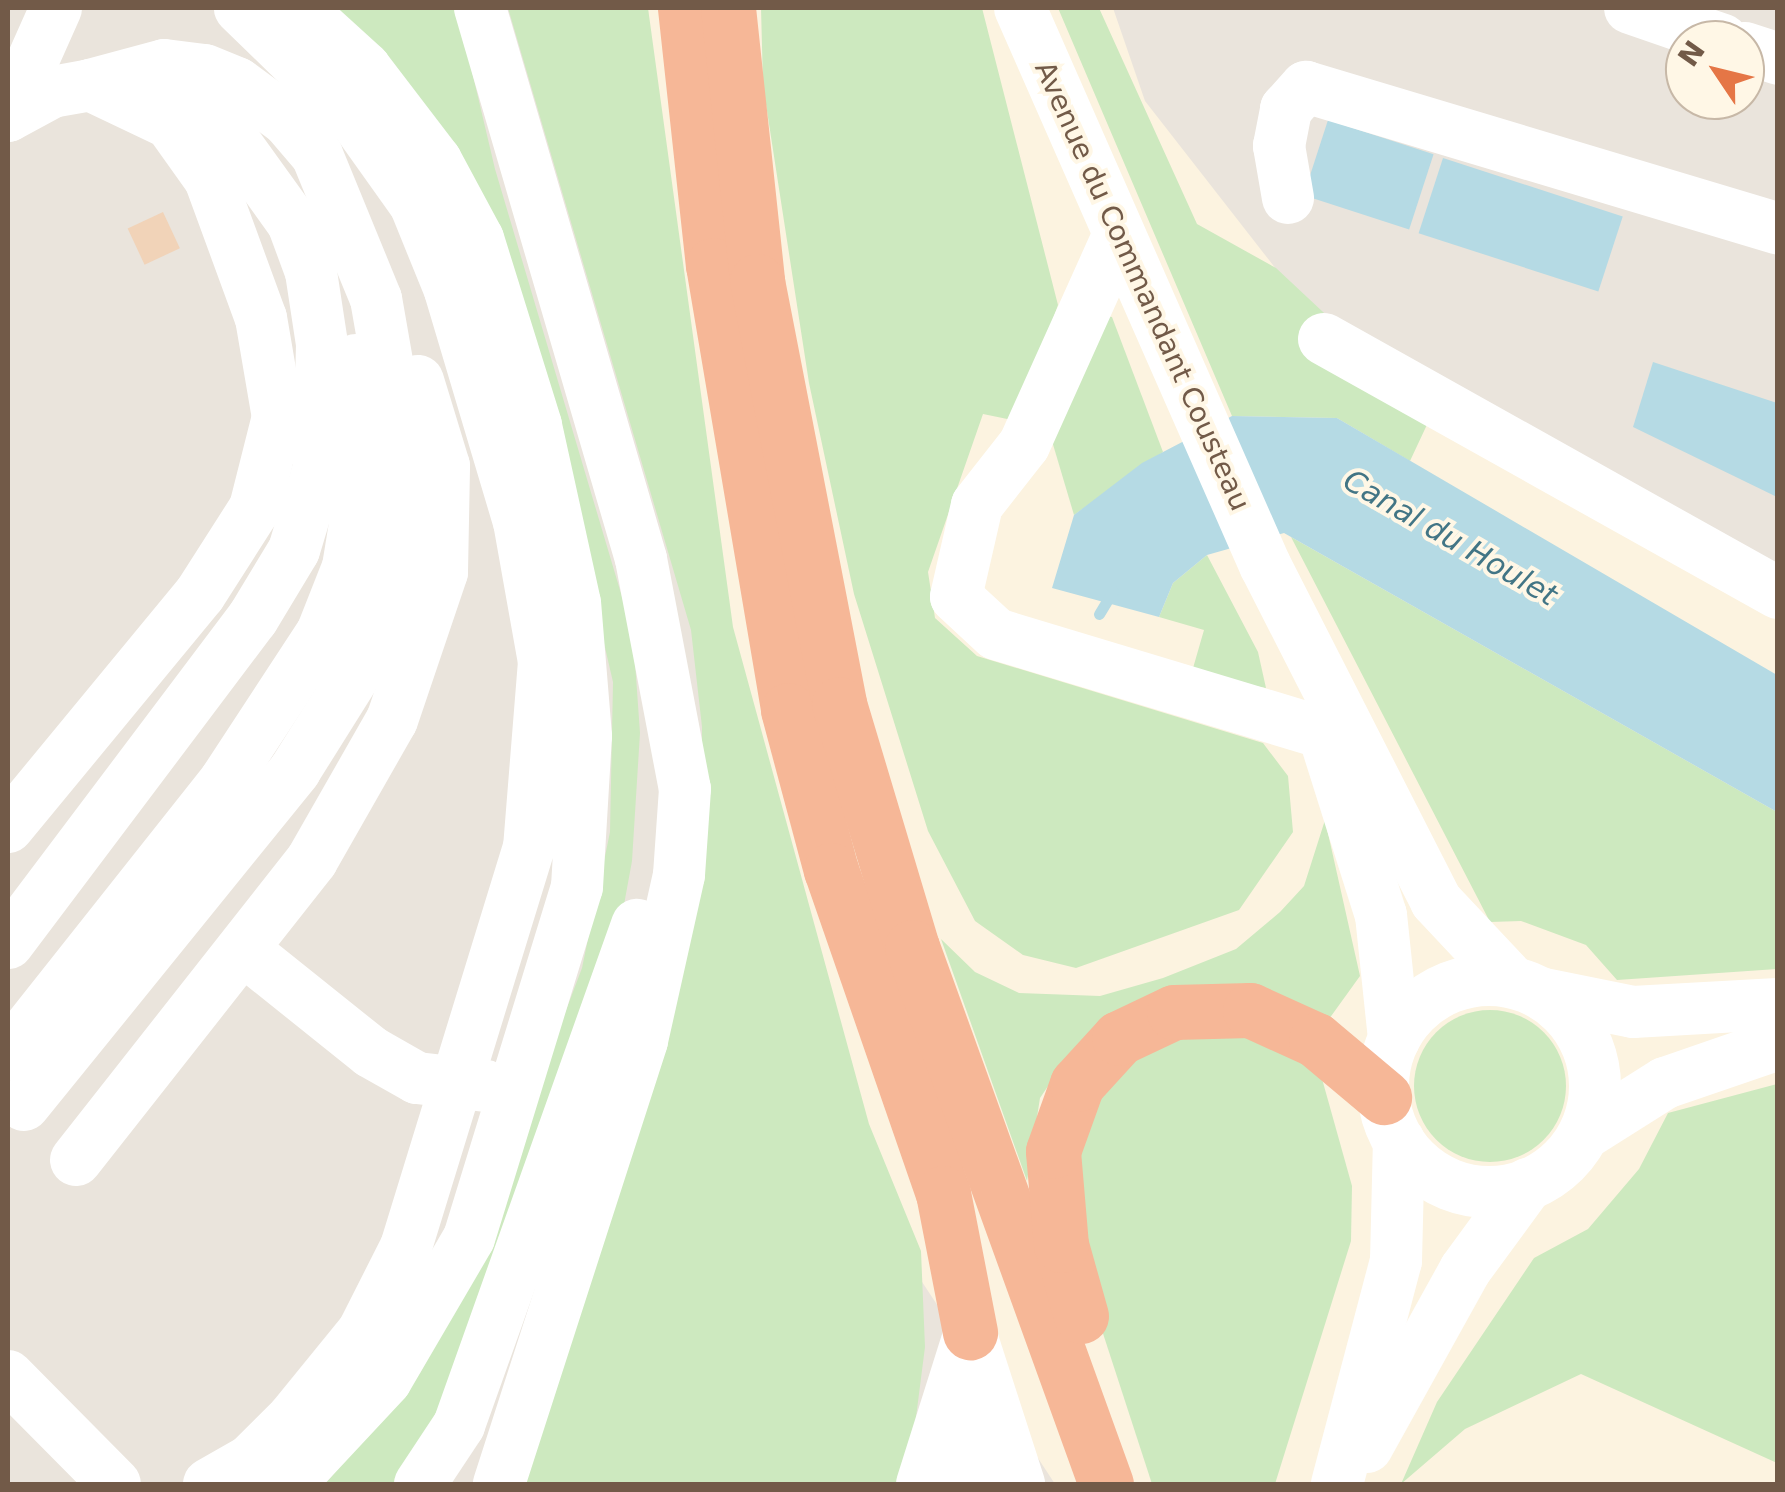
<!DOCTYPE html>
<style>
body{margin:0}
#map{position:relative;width:1785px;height:1492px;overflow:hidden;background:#fcf3e0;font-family:"DejaVu Sans",sans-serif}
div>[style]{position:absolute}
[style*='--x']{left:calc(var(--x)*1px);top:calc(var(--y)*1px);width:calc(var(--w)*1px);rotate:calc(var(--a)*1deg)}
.industrial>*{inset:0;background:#eae4dc}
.green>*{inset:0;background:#cde9bf}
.round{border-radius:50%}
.water>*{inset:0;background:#b5dae4;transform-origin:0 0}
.stream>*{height:11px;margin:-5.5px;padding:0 5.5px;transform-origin:5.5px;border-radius:5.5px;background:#b5dae4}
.building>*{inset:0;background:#f1d3b8;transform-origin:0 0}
.minor>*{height:52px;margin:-26px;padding:0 26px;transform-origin:26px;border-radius:26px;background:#fff}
.minor>.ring{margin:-26px;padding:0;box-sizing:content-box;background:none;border:52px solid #fff;border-radius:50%}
.highway>*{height:55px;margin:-27.5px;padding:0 27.5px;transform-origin:27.5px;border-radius:27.5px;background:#f6b797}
span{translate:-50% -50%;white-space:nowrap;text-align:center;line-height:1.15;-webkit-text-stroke:8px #fff7e6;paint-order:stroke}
.street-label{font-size:28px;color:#725a48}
.water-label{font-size:30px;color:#427585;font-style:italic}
.frame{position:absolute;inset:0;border:10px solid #725a48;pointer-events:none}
.north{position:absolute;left:1665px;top:20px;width:100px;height:100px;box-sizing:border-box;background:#fff7e6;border:2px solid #c7b8a7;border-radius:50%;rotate:305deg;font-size:28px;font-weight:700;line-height:40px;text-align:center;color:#725a48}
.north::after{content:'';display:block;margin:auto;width:35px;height:45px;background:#e57646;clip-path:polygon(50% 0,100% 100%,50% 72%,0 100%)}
</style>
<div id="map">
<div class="industrial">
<i style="clip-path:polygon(8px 8px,583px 8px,734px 673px,880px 1218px,1055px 1484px,8px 1484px)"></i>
<i style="clip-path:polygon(evenodd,1113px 8px,1777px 8px,1777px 595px,1432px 414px,1276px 269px,1145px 101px,1113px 8px,1685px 40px,1745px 40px,1745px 100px,1685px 100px,1685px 40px)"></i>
</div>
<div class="green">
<i style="clip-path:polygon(324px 8px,457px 8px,495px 169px,633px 634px,640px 733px,632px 861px,617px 943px,438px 1443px,393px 1484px,325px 1484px,420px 1373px,449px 1319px,582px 968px,610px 832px,613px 682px,566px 479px)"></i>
<i style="clip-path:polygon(508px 8px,648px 8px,733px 627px,869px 1124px,921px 1251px,925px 1347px,915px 1425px,896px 1484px,519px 1484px,702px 861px,702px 727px,691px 630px)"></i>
<i style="clip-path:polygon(761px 8px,982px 8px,1058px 305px,1017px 421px,983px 414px,928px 572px,935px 618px,977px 656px,1263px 743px,1288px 776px,1293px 832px,1239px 910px,1076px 968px,1023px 955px,975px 921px,928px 831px,854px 594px,809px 383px,763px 85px)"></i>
<i style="clip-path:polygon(1058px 8px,1099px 8px,1197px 224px,1276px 268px,1432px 414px,1410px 461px,1337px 418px,1232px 416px)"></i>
<i style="clip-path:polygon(1096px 314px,1112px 317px,1163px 452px,1074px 515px,1049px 431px)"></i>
<i style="clip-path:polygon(1291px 537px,1777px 812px,1777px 969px,1617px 980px,1586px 945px,1521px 921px,1490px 922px)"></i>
<i style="clip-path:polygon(1207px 555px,1258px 652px,1266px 688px,1191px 675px,1204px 630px,1159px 617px,1173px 583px)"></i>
<i style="clip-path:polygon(1325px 820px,1360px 976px,1324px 1026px,1315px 1020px,1069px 1055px,1040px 1098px,1027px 1181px,941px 939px,975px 972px,1019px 993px,1100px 996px,1163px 978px,1236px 949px,1280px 912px,1304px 886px)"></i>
<i class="round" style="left:1414px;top:1010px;width:152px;height:152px"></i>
<i style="clip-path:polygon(1160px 1036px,1272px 1036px,1319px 1068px,1352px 1186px,1351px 1241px,1275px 1484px,1152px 1484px,1082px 1269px,1068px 1173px,1086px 1102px)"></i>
<i style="clip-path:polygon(1777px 1084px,1777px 1463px,1581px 1374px,1465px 1429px,1401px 1484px,1437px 1402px,1534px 1258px,1588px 1229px,1639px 1169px,1668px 1113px)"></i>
</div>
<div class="water">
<i style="left:1328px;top:120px;width:111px;height:79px;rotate:18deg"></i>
<i style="left:1443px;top:158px;width:189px;height:79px;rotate:18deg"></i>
<i style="clip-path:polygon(1653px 362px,1777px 403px,1777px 497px,1633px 427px)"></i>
<i style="clip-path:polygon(1232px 416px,1337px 418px,1777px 675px,1777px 812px,1284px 533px,1207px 555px,1173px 583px,1159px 617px,1052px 588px,1074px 515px,1142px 463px)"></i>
</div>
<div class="stream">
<i style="--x:1099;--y:614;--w:27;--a:-59"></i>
</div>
<div class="building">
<i style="left:163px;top:212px;width:40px;height:39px;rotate:65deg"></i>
</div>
<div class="minor">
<i style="--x:480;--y:8;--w:574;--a:73.71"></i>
<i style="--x:641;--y:559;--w:234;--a:79.2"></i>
<i style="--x:685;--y:789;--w:86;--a:94"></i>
<i style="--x:679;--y:875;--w:170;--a:102.6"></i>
<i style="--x:642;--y:1041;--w:466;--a:107.9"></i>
<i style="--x:1020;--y:8;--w:609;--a:66.26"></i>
<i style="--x:1265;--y:565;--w:377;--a:63"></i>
<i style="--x:1436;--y:901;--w:111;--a:46.8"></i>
<i style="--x:1630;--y:8;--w:98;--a:19"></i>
<i style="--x:1745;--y:48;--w:35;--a:18"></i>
<i style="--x:8;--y:116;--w:50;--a:-28.6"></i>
<i style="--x:52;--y:92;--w:39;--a:-10"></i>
<i style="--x:90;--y:85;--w:89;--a:25.4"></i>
<i style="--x:170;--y:123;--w:69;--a:54.5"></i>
<i style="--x:210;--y:179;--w:148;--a:69.9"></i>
<i style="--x:261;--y:318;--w:100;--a:80.3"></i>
<i style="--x:278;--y:417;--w:94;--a:104.2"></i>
<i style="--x:255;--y:508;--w:102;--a:122.6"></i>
<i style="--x:200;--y:594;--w:302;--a:129.5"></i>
<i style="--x:8;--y:116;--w:118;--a:-66"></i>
<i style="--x:1288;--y:198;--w:53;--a:-99.8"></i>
<i style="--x:1279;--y:146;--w:38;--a:-79"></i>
<i style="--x:1286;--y:109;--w:30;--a:-48"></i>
<i style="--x:1306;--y:87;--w:493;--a:16.7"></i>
<i style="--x:1119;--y:234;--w:231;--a:114.2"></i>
<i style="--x:1024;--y:445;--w:76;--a:128.1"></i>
<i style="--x:977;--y:505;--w:94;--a:102.9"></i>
<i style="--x:956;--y:597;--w:54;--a:42.8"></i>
<i style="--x:996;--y:634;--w:342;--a:16.8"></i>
<i style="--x:1324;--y:339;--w:520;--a:29.23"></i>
<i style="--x:1326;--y:741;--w:182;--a:72.5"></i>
<i style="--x:1381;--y:915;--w:125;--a:84"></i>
<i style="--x:8;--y:943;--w:407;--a:-53"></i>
<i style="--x:253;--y:618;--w:79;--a:-58.9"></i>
<i style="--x:294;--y:550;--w:87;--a:-73.2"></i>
<i style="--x:319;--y:467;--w:123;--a:-88.6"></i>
<i style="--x:322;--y:344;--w:73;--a:-98.7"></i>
<i style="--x:311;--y:272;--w:52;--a:-110.2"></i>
<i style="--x:293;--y:223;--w:110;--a:-125.7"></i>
<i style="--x:229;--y:134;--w:99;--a:-148.2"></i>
<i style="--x:145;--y:82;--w:19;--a:177"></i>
<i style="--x:245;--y:951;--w:161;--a:38.7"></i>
<i style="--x:371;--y:1052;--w:53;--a:29.5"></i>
<i style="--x:417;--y:1078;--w:69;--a:6.6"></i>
<i class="ring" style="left:1383px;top:980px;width:160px;height:160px"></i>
<i style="--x:1544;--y:994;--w:91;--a:11.4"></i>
<i style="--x:1633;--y:1012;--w:145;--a:-3.2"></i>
<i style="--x:8;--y:1055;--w:350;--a:-51.6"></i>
<i style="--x:225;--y:781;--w:177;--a:-56.8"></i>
<i style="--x:322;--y:633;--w:71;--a:-68.5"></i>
<i style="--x:348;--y:567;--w:68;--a:-80.7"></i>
<i style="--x:359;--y:500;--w:98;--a:-86.5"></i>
<i style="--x:365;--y:402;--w:43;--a:-102.1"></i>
<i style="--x:24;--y:1105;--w:431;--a:-51"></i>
<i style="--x:295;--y:770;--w:126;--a:-57.9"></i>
<i style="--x:362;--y:663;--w:61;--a:-66.8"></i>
<i style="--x:386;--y:607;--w:149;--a:-83.1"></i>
<i style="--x:404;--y:459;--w:162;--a:-99.9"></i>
<i style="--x:376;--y:299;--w:156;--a:-112.3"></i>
<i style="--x:317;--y:155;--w:46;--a:-130.6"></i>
<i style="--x:287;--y:120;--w:62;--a:-143.5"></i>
<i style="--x:237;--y:83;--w:35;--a:-158"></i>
<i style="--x:204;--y:70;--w:40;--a:-172.9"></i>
<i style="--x:164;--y:65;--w:77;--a:164.9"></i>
<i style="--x:1584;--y:1134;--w:96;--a:-32.2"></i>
<i style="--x:1665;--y:1083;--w:120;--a:-19"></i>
<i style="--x:76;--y:1160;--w:382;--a:-51.8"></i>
<i style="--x:312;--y:860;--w:161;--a:-60.3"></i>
<i style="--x:392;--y:720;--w:156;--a:-71.3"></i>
<i style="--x:442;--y:572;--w:106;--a:-88.9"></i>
<i style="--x:444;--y:466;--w:89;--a:-107"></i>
<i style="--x:970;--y:1332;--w:160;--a:72.1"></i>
<i style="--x:8;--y:1376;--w:152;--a:45.3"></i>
<i style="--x:1367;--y:1447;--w:202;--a:-61"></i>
<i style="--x:1465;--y:1270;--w:107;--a:-53.8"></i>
<i style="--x:209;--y:1484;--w:48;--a:-29.7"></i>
<i style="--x:251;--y:1460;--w:59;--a:-45"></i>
<i style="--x:293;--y:1418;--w:111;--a:-50.9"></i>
<i style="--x:363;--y:1332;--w:95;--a:-63.2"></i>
<i style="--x:406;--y:1247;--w:418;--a:-72.9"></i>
<i style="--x:529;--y:848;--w:187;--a:-85.4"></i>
<i style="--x:544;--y:662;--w:142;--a:-100.1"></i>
<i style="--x:519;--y:522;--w:242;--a:-106.6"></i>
<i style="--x:450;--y:290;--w:93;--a:-112.1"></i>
<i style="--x:415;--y:204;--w:102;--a:-125.4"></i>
<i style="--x:356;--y:121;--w:162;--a:-135.8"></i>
<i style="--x:289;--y:1484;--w:142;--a:-47"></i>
<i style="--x:386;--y:1380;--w:164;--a:-59.7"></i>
<i style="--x:469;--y:1238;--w:367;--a:-72.9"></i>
<i style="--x:577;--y:887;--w:151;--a:-86.6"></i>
<i style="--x:586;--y:736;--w:133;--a:-94.7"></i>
<i style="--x:575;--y:603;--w:182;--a:-102.4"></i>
<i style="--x:536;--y:425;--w:195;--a:-107.3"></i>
<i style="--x:478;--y:239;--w:89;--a:-118.3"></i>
<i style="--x:436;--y:161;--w:117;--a:-127.4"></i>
<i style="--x:365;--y:68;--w:89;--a:-137.7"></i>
<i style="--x:420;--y:1484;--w:71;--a:-56.5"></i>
<i style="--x:459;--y:1425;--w:531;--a:-70.4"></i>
<i style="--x:922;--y:1484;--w:159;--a:-72.5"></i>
<i style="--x:973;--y:1484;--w:81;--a:-76.5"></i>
<i style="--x:1337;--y:1484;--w:231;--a:-75.2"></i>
<i style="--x:1396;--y:1261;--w:120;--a:-88.6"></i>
</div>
<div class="highway">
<i style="--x:685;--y:8;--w:259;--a:83.8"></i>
<i style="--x:713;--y:265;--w:451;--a:80.4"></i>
<i style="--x:788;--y:710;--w:166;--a:75"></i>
<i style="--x:831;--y:870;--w:342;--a:70.9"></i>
<i style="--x:943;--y:1193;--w:142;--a:79"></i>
<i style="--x:728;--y:8;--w:275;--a:83.9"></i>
<i style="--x:757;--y:281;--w:431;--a:79"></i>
<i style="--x:839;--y:704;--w:254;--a:73.3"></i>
<i style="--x:912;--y:947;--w:571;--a:70.14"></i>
<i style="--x:1081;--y:1316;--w:74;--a:-105.7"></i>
<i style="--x:1061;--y:1245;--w:94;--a:-94.9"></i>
<i style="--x:1053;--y:1151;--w:71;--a:-70.3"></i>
<i style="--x:1077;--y:1084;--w:62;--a:-47.6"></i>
<i style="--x:1119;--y:1038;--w:61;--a:-25.3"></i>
<i style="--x:1174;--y:1012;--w:76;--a:-1.5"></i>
<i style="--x:1250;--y:1010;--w:72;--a:24.4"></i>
<i style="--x:1316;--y:1040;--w:89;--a:40"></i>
</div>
<div class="street-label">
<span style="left:1142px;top:286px;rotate:66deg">Avenue du Commandant Cousteau</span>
</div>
<div class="water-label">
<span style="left:1450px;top:538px;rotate:30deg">Canal du Houlet</span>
</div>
<div class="frame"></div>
<div class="north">N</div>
</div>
